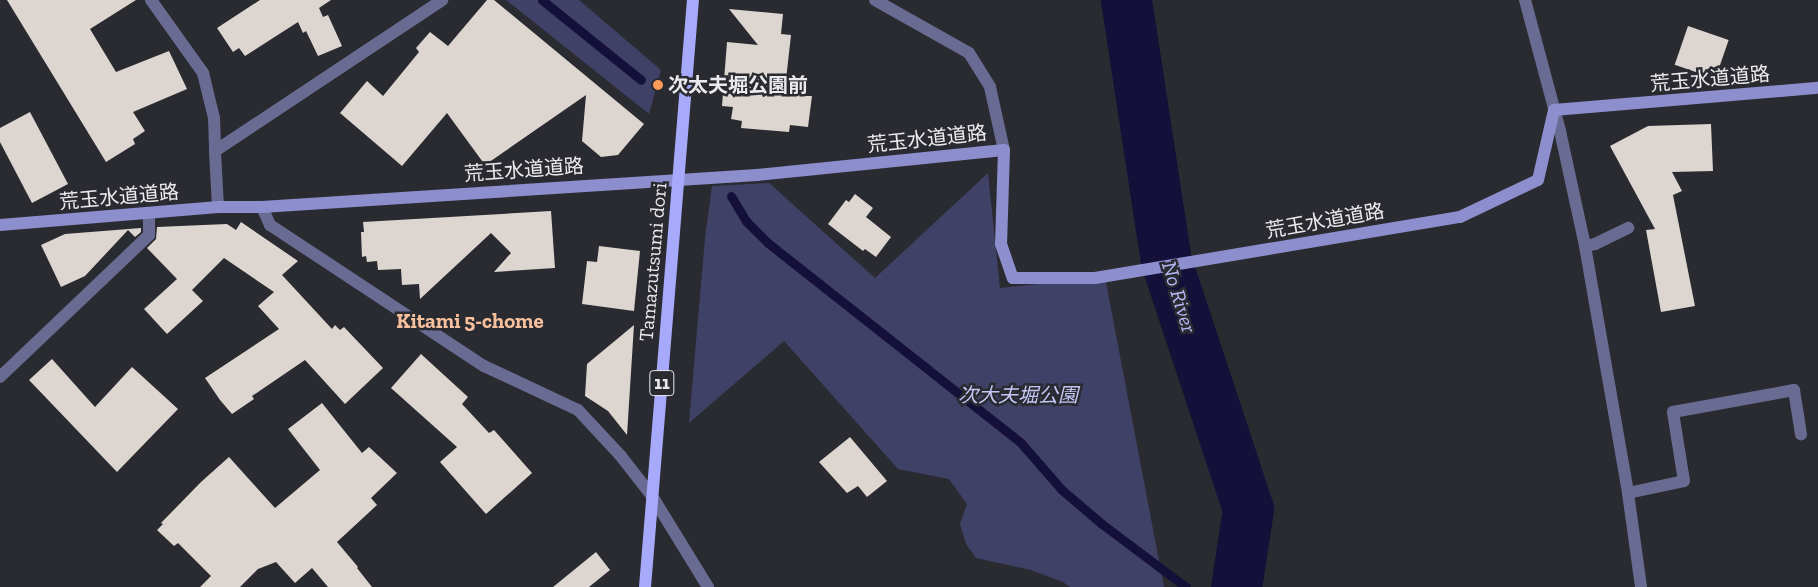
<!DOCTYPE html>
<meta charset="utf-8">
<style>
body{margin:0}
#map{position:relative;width:1818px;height:587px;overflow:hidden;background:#2a2b31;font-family:"Zilla Slab","Noto Sans JP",serif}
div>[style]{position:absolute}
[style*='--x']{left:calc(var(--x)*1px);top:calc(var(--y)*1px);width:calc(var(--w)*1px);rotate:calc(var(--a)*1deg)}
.green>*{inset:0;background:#404167}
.stream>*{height:9px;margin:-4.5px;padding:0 4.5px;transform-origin:4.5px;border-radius:4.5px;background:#141039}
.river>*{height:51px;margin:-25.5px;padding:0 25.5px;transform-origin:25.5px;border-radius:25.5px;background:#141039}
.building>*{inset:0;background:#ddd5d0;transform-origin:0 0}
.street>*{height:12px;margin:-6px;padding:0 6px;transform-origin:6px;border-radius:6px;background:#696b92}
.secondary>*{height:12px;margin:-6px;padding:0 6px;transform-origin:6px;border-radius:6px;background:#8c8ecd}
.primary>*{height:12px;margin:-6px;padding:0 6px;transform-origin:6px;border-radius:6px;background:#a7a9fb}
.dots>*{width:14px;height:14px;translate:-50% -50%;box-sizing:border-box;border:2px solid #2a2b31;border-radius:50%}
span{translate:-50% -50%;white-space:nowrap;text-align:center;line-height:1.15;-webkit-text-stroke:5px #2a2b31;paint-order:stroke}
.shield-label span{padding:1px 4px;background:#2a2b31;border:1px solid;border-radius:4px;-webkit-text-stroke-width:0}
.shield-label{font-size:19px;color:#eaeaee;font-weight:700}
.street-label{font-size:20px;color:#eaeaee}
.poi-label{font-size:20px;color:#eaeaee;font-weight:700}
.left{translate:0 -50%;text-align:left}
.park-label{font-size:20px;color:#c3c6f4;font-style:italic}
.water-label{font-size:21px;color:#b5b8f4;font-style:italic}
.neighbourhood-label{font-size:21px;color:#f9c09e;font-weight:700}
</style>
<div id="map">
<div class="green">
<i style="clip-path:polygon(506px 0,579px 0,661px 70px,649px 114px)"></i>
<i style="clip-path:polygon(988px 173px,1000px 288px,1105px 277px,1164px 587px,1070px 587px,1063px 582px,1031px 570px,976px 558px,966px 544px,960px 524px,967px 504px,949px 479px,898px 469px,784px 341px,689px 423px,705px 238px,712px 186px,769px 183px,875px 278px)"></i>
</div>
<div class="stream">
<i style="--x:542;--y:0;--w:127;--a:38.9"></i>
<i style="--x:731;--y:196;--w:29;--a:59"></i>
<i style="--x:746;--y:221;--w:31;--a:45"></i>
<i style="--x:768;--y:243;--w:323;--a:38.3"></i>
<i style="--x:1021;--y:443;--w:62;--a:48.9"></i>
<i style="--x:1062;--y:490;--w:52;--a:40.4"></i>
<i style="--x:1102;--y:524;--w:105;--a:36.9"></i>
</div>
<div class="river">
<i style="--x:1126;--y:0;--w:264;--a:81.3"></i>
<i style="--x:1166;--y:261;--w:261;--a:71.7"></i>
<i style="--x:1248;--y:509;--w:79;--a:98.7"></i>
</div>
<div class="building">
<i style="clip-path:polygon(7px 0,136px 0,90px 29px,116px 72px,169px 51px,187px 89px,133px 112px,145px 131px,133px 139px,135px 144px,106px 162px)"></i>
<i style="clip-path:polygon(260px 0,331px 0,319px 8px,323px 17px,328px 15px,342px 46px,318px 56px,306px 31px,303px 33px,298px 22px,245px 56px,239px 48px,233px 52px,217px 28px)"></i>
<i style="clip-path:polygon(487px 0,494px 0,644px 124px,618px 155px,601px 157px,582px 141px,586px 95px,485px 165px,447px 113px,402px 166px,340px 113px,367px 81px,383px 96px,419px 52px,416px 48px,430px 32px,448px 46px)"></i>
<i style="clip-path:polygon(729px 9px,783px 14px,781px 34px,791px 35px,786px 80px,795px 81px,794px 88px,806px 89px,805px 96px,812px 96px,808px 127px,790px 125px,789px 132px,741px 128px,742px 121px,731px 119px,733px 107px,722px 106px,727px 42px,758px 45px)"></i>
<i style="left:1688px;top:26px;width:43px;height:41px;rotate:19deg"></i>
<i style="clip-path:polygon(30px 112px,68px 184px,32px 203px,0 142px,0 128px)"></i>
<i style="clip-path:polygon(1711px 124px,1713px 171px,1672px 172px,1682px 191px,1673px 195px,1695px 306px,1661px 312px,1646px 230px,1655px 229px,1610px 146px,1648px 126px)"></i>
<i style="clip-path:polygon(855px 194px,873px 208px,866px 217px,891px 237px,876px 257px,865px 249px,863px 251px,828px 224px,846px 200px,849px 202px)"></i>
<i style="clip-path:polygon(551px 211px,555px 268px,494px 272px,511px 253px,491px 233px,420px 299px,419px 284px,402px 285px,401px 269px,378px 270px,377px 261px,367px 262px,366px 256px,362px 257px,361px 232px,364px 232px,363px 222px)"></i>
<i style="clip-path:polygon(241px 222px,298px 261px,282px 275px,332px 329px,335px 325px,340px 330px,344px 327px,383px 368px,345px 404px,305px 360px,252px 396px,254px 399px,232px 414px,220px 400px,205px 378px,279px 329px,258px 306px,274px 292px,224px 258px,192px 290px,203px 301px,167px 334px,144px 309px,177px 279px,147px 248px,156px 239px,157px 227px,227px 224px,236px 230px)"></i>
<i style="clip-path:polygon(141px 228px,141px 232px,135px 237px,128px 230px,85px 276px,61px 287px,41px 245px,65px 234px)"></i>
<i style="clip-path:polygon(599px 246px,640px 251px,634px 311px,582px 304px,587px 261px,597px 262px)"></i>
<i style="clip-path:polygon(634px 325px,627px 435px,608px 411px,585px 396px,587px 364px)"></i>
<i style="clip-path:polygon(421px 354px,468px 397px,462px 404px,489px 433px,494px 430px,532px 473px,486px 514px,440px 462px,457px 447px,391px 388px)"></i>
<i style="clip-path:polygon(52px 359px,95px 407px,132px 367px,178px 409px,117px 472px,29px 380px)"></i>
<i style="clip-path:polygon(322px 403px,362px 453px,369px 447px,397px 473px,371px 498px,377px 505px,337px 542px,358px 567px,357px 568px,372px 587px,328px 587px,312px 568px,295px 583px,276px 562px,258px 569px,240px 587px,200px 587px,211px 576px,178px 543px,174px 546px,157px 530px,163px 524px,161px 523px,201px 482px,229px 457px,275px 508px,320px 470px,288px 429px)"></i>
<i style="clip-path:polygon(850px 437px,887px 481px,867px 497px,858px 486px,847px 493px,819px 462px)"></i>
<i style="clip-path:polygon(596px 552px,610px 570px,589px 587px,553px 587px)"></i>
</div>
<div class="street">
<i style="--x:151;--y:0;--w:90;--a:54.5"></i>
<i style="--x:203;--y:73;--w:46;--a:76.3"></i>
<i style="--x:214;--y:118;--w:33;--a:88"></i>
<i style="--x:875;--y:0;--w:108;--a:29.4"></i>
<i style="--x:969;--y:53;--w:40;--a:58"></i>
<i style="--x:990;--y:87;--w:65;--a:77.5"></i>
<i style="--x:1525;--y:0;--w:136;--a:75"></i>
<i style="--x:1560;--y:131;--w:118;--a:77.7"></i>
<i style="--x:1585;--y:246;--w:251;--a:80.1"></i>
<i style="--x:1628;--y:493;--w:95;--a:82.1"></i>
<i style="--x:218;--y:207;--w:56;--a:-93.1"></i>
<i style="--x:215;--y:151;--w:273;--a:-33.6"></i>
<i style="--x:262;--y:207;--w:20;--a:66"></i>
<i style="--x:270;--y:225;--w:256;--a:33.4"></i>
<i style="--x:484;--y:366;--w:104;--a:25.1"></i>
<i style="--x:578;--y:410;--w:62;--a:47"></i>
<i style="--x:620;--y:455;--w:52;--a:52"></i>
<i style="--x:652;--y:496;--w:107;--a:58.4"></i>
<i style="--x:1585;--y:246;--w:10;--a:-11"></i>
<i style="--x:1595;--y:244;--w:37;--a:-26"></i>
<i style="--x:0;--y:377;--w:206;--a:-43.6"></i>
<i style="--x:149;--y:235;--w:21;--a:-90"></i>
<i style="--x:1628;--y:493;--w:57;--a:-12.1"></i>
<i style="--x:1684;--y:481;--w:70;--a:-99.1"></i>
<i style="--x:1673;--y:412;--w:123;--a:-10.3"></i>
<i style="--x:1794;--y:390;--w:45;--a:81"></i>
</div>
<div class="secondary">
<i style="--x:0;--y:225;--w:219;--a:-4.7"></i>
<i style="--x:218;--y:207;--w:44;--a:0"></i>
<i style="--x:262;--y:207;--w:496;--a:-3.7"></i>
<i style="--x:757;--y:175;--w:248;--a:-5.8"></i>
<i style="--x:1004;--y:150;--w:94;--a:91.8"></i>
<i style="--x:1001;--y:244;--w:36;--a:71"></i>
<i style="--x:1013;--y:278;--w:82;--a:0"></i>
<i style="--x:1095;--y:278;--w:370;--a:-9.5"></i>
<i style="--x:1460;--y:217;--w:86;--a:-25.4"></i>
<i style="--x:1538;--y:180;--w:72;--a:-77.1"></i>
<i style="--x:1554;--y:110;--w:265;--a:-4.8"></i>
</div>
<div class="primary">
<i style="--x:645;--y:587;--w:589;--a:-85.33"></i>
</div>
<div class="dots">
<i style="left:658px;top:85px;background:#ff9b5a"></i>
</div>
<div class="shield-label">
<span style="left:662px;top:383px">11</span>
</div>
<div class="street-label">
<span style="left:1710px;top:79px;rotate:-5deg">荒玉水道道路</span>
<span style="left:927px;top:139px;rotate:-6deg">荒玉水道道路</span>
<span style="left:524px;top:170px;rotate:-4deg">荒玉水道道路</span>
<span style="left:119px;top:197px;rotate:-5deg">荒玉水道道路</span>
<span style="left:1325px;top:221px;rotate:-10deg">荒玉水道道路</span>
<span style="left:653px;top:262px;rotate:-85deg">Tamazutsumi dori</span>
</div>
<div class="poi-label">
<span class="left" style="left:668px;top:85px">次太夫堀公園前</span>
</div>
<div class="park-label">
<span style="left:1018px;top:395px">次大夫堀公園</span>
</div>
<div class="water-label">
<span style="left:1179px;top:297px;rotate:73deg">No River</span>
</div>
<div class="neighbourhood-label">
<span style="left:470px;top:321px">Kitami 5-chome</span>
</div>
</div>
